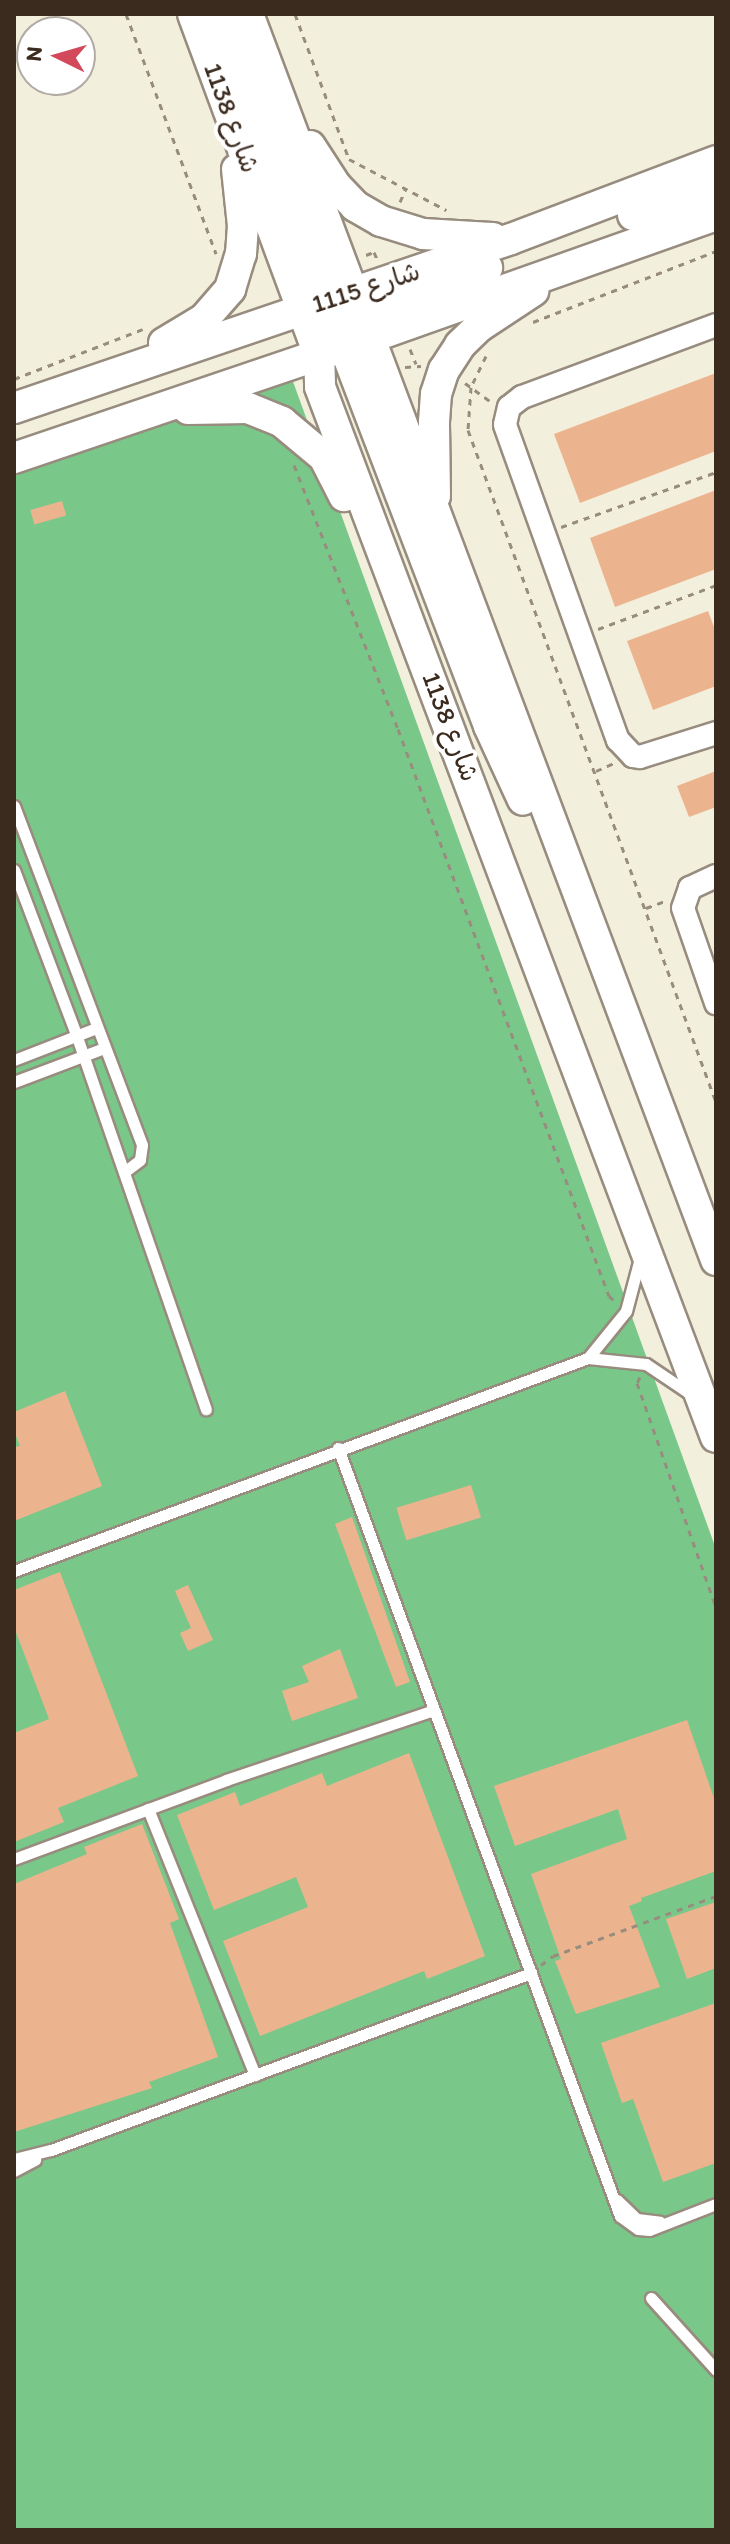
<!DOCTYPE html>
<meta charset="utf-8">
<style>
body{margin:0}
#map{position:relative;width:730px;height:2544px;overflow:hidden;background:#f3efdd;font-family:Itim,"Playpen Sans Arabic",sans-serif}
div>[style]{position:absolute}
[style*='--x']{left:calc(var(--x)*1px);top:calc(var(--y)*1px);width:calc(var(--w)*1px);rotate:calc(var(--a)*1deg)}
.green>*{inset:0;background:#7ac889}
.building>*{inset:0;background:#ecb48e;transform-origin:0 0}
.path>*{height:3px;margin-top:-1.5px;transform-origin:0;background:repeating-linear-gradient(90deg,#978c7e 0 6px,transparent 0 12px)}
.roads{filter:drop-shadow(2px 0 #978c7e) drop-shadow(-2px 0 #978c7e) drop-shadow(0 2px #978c7e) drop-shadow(0 -2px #978c7e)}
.lane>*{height:11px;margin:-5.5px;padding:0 5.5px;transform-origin:5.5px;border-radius:5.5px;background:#fff}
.street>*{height:22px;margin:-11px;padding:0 11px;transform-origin:11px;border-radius:11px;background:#fff}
.secondary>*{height:30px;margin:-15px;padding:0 15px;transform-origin:15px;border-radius:15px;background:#fff}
span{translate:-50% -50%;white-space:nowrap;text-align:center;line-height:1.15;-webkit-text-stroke:8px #fff;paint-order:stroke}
.street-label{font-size:26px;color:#3b2a1e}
.frame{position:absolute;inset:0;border:16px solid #3b2a1e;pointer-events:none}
.north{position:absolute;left:16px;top:16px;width:80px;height:80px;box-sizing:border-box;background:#fff;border:2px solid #b1aaa5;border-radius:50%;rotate:275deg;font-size:22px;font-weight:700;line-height:32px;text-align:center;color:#3b2a1e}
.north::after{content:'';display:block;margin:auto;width:28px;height:36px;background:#d1495b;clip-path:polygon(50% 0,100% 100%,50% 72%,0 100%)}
</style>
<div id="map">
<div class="green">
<i style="clip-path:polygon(287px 365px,716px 1549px,716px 2530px,14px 2530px,14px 468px)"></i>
</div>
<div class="building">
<i style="clip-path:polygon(716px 373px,716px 451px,580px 503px,554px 434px)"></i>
<i style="clip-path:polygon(716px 490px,716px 569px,615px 607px,590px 538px)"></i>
<i style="left:62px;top:501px;width:15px;height:33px;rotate:74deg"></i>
<i style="clip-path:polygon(708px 611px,716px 632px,716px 686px,653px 710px,627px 641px)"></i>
<i style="clip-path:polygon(716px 771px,716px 807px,689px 817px,677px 786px)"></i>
<i style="clip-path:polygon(65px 1391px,102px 1486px,14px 1521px,14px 1447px,20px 1446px,14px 1431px,14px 1412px)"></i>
<i style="left:471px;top:1485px;width:34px;height:78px;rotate:73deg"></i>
<i style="clip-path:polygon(352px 1517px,410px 1682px,396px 1687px,335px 1524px)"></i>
<i style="clip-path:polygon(60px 1572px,138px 1776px,58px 1808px,64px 1822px,14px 1842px,14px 1733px,49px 1719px,14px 1627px,14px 1590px)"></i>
<i style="clip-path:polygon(188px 1585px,213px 1640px,188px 1651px,180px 1633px,191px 1628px,175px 1591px)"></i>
<i style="clip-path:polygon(340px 1649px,358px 1698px,292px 1721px,282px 1691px,309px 1682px,302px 1666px)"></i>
<i style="clip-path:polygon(687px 1720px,716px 1804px,716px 1871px,641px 1898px,642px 1901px,629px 1906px,660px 1987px,576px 2014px,555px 1961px,561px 1959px,531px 1874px,627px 1839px,618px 1809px,515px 1846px,494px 1786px)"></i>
<i style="clip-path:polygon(409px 1753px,485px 1956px,427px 1979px,424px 1971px,260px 2036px,223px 1941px,308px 1907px,296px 1877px,214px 1910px,177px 1815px,235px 1792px,240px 1806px,322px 1773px,327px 1786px)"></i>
<i style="clip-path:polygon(142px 1824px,179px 1919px,170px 1923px,218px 2057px,149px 2082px,152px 2088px,14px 2132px,14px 1884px,87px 1854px,84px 1847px)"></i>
<i style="clip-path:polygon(716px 1902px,716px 1968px,687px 1979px,666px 1919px)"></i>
<i style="clip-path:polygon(716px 2003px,716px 2163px,663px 2182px,633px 2099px,622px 2103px,601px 2043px)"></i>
</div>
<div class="path">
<i style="--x:126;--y:14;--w:256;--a:69.4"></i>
<i style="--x:295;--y:14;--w:155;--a:69.6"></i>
<i style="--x:349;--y:159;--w:110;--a:27.7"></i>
<i style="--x:400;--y:202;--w:15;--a:-67"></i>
<i style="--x:366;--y:255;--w:9;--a:-21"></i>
<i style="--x:374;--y:252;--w:8;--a:67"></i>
<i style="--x:533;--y:322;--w:196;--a:-21.2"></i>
<i style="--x:410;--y:349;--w:16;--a:68"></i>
<i style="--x:486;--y:356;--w:34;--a:116"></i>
<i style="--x:471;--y:387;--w:43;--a:94"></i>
<i style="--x:468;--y:430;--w:716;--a:69.74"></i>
<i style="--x:405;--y:367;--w:16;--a:-4"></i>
<i style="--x:14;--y:379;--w:138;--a:-21.2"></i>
<i style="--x:465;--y:383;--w:32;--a:36"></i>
<i style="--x:294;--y:465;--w:284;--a:68.5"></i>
<i style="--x:398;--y:729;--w:605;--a:69.59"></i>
<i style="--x:609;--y:1296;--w:8;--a:40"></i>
<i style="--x:561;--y:527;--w:164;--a:-19.5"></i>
<i style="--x:598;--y:629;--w:126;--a:-20.4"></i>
<i style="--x:596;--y:771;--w:20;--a:-24"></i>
<i style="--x:646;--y:908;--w:20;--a:-20"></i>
<i style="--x:640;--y:1377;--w:7;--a:117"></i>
<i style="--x:637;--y:1383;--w:238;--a:70.6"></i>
<i style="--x:541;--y:1965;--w:15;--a:-37"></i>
<i style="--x:553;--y:1956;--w:174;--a:-20.2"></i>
</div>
<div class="roads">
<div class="lane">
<i style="--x:14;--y:806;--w:362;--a:69.3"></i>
<i style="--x:142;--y:1145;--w:15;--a:98"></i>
<i style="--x:140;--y:1160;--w:20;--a:143"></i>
<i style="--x:14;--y:870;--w:178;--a:69.3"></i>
<i style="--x:77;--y:1037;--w:394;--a:70.9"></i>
<i style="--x:14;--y:1060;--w:88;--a:-21.3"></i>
<i style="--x:14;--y:1082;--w:96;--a:-20.7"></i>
<i style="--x:588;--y:1358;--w:60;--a:-51"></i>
<i style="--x:626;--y:1311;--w:55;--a:-75.2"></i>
<i style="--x:338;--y:1448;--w:818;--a:69.84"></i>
<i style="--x:620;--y:2216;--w:22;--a:36"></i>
<i style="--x:638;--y:2229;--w:11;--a:5"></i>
<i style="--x:649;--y:2230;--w:72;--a:-21.2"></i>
<i style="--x:14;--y:1571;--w:612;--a:-20.36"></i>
<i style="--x:588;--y:1358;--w:58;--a:5.9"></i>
<i style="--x:646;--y:1364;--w:55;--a:34"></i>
<i style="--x:148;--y:1809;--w:287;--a:68.1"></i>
<i style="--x:14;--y:1859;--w:226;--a:-20.4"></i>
<i style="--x:226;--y:1780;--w:219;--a:-18.6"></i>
<i style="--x:14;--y:2159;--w:38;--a:-14"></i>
<i style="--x:51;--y:2150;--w:512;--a:-20.24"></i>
<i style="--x:14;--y:2171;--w:24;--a:-28"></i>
<i style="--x:617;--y:2200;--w:28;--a:44"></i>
<i style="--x:637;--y:2219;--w:23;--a:7"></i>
<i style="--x:651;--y:2298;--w:97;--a:47.9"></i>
</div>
<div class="street">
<i style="--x:716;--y:325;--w:207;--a:159.6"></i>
<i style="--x:522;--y:397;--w:16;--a:142"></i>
<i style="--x:509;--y:407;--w:18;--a:103"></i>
<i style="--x:505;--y:425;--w:335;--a:70.3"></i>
<i style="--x:618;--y:740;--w:22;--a:47"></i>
<i style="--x:633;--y:756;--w:7;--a:8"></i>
<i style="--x:640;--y:757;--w:80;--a:-17.5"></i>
<i style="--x:716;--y:876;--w:29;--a:155"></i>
<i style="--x:690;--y:888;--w:21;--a:109"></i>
<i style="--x:683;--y:908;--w:101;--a:70.8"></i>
</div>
<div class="secondary">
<i style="--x:193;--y:14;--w:363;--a:69.7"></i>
<i style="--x:319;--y:354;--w:33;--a:88"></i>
<i style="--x:320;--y:387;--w:1122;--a:69.34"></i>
<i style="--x:219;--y:14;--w:277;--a:69.3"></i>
<i style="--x:317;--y:273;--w:47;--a:62.4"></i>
<i style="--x:248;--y:14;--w:1331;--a:69.41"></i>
<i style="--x:310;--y:146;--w:48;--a:57"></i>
<i style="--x:336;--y:186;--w:28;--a:46"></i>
<i style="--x:355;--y:206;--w:30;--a:30"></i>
<i style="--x:381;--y:221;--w:44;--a:17.2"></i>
<i style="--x:423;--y:234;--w:70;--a:3.3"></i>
<i style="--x:633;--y:215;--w:89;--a:-20.5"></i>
<i style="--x:302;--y:309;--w:30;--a:27"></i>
<i style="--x:329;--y:323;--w:27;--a:57"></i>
<i style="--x:344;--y:346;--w:407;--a:69.1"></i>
<i style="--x:489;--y:726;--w:81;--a:65.3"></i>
<i style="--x:342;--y:325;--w:156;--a:-21.5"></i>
<i style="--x:164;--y:343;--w:47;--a:-31"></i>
<i style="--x:204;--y:319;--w:40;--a:-49"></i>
<i style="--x:230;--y:289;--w:37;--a:-73"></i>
<i style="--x:241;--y:254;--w:28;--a:-86"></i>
<i style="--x:243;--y:226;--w:57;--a:-96"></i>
<i style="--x:14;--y:408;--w:525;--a:-18.78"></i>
<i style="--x:511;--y:239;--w:219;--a:-20.8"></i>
<i style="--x:188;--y:409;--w:60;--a:-1"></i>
<i style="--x:248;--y:408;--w:37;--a:22"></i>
<i style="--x:282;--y:422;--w:55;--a:39.8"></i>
<i style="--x:324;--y:457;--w:44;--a:62.9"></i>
<i style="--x:14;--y:458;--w:375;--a:-18.7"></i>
<i style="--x:369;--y:338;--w:368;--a:-19.5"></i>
<i style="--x:435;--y:496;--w:74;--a:-90.8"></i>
<i style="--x:434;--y:422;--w:28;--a:-86"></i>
<i style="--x:436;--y:394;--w:25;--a:-72"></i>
<i style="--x:444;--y:370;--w:30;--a:-57"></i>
<i style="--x:460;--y:345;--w:28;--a:-44"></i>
<i style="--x:480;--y:326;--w:64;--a:-33.4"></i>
</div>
</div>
<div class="street-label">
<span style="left:231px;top:118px;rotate:70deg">شارع 1138</span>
<span style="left:366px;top:288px;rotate:-18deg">شارع 1115</span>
<span style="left:450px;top:727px;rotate:69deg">شارع 1138</span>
</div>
<div class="frame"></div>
<div class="north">N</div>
</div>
